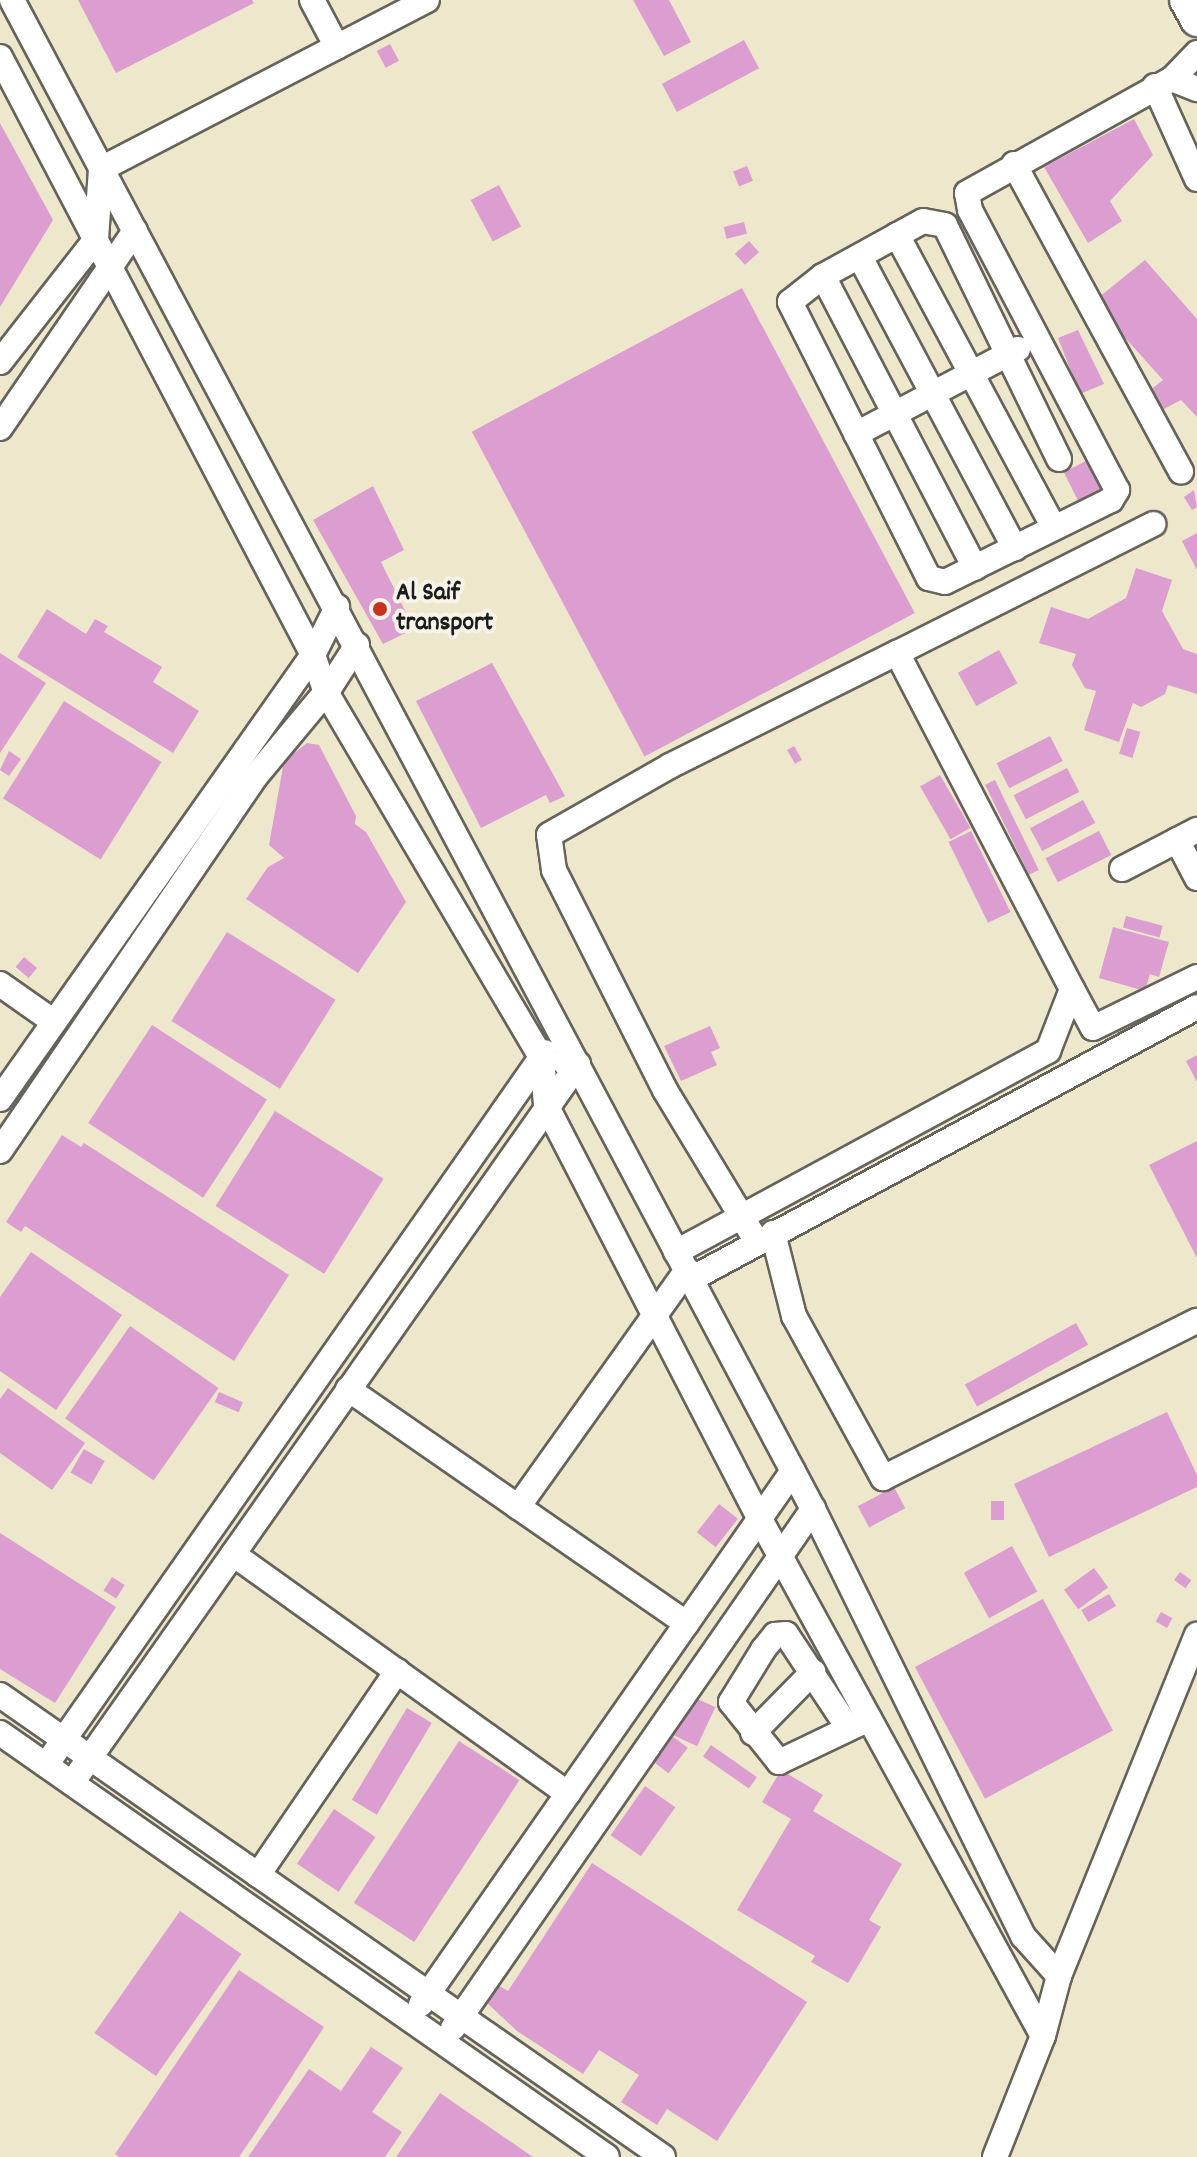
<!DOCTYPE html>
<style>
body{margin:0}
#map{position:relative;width:1197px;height:2157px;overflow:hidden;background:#ede7cc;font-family:Dekko,sans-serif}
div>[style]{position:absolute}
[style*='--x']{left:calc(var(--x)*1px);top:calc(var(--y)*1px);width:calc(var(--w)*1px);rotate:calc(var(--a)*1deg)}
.building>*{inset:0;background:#dc9ed0;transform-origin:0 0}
.roads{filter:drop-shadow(2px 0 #65635a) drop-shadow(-2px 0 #65635a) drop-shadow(0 2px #65635a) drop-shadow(0 -2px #65635a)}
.minor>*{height:24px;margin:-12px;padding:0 12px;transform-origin:12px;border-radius:12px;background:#fff}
.major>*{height:32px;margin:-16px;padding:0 16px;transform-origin:16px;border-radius:16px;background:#fff}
.dots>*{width:22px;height:22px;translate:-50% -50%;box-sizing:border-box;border:4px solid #f7f3e8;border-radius:50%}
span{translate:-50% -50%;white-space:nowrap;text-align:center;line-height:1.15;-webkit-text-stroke:8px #f7f3e8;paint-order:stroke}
.poi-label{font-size:26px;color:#1c1c1c;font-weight:700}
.left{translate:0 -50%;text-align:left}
</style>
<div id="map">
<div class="building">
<i style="clip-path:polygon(78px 0,252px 0,254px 3px,116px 73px)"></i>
<i style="clip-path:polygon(633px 0,669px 0,691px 42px,664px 56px)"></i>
<i style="left:744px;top:40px;width:32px;height:93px;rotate:62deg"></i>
<i style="left:390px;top:44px;width:19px;height:15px;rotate:62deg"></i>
<i style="clip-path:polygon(1134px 119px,1153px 155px,1110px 201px,1122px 221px,1088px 243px,1044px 167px)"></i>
<i style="clip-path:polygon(0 123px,53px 220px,0 307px)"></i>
<i style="left:747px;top:166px;width:16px;height:15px;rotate:68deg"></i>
<i style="left:499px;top:185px;width:47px;height:32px;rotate:62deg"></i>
<i style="left:744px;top:222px;width:12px;height:21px;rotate:76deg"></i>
<i style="left:749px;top:241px;width:15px;height:19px;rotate:48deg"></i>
<i style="clip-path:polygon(1145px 260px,1197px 319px,1197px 417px,1181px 400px,1158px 412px,1149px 391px,1163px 380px,1093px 302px)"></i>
<i style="left:742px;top:288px;width:368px;height:306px;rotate:62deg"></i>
<i style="clip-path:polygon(1078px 330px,1104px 384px,1080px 394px,1058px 338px)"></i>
<i style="left:1086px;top:461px;width:34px;height:25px;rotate:63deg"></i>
<i style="clip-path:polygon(373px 486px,404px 550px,381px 562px,414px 629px,383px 644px,313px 520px)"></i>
<i style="clip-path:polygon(1194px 490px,1197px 507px,1192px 510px,1184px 497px)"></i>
<i style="clip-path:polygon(1197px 533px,1197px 570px,1182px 541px)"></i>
<i style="clip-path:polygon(1136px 568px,1172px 580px,1162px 611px,1183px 649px,1197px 654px,1197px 694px,1168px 685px,1165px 694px,1141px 707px,1133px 703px,1119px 742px,1084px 730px,1096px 691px,1085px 688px,1072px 665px,1076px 654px,1039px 643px,1051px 607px,1088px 619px,1126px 598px)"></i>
<i style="clip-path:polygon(47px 609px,86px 634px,95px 619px,108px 626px,104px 632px,162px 667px,153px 682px,199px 711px,173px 753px,17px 657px)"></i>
<i style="left:999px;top:650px;width:38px;height:47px;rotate:61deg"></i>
<i style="clip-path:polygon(0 653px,46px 683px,0 753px)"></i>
<i style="clip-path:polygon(492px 663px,565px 796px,550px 803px,546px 795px,481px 828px,416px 701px)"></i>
<i style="left:64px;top:701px;width:115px;height:115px;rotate:32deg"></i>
<i style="left:1127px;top:728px;width:14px;height:27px;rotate:17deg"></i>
<i style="left:1050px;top:736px;width:28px;height:60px;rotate:63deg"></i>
<i style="clip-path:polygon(307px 743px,319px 745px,356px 816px,355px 824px,366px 832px,406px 902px,358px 973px,246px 899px,268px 867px,284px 858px,269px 845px,284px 761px)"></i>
<i style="left:794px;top:746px;width:16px;height:8px;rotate:60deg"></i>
<i style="clip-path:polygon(9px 751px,21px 759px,9px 776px,0 770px)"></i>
<i style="left:1067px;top:768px;width:27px;height:60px;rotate:63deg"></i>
<i style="left:940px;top:775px;width:61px;height:23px;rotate:60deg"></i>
<i style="left:995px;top:780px;width:100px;height:11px;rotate:64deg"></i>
<i style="left:1083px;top:800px;width:26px;height:60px;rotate:62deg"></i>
<i style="left:971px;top:831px;width:90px;height:25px;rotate:64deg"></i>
<i style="left:1099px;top:831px;width:27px;height:60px;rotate:63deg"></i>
<i style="left:1126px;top:916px;width:38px;height:12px;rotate:15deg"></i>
<i style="clip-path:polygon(1113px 927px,1169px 942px,1159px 977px,1150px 974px,1145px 991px,1099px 978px)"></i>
<i style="left:227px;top:932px;width:128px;height:105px;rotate:32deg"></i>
<i style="left:24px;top:957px;width:17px;height:13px;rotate:40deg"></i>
<i style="left:152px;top:1025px;width:137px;height:117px;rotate:33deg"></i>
<i style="clip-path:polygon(710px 1026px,720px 1048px,711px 1052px,717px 1065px,681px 1081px,664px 1046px)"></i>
<i style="clip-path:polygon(1197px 1055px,1197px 1082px,1186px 1061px)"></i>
<i style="left:275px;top:1111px;width:128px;height:112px;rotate:32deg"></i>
<i style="clip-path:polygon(62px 1135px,81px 1147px,84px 1143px,289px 1275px,234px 1361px,25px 1226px,21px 1232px,6px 1222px)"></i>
<i style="clip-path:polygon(1197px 1141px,1197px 1258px,1149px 1165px)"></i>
<i style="clip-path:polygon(31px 1252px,122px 1315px,56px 1410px,0 1371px,0 1297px)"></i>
<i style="left:1076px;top:1323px;width:25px;height:127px;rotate:61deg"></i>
<i style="left:130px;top:1326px;width:108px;height:113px;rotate:35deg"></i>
<i style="clip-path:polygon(8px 1388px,85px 1443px,52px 1490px,0 1453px,0 1399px)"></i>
<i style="left:219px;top:1392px;width:26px;height:11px;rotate:23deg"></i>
<i style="clip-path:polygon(1167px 1412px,1197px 1475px,1197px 1487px,1049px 1557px,1014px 1484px)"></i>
<i style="left:84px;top:1449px;width:24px;height:27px;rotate:30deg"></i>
<i style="left:894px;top:1487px;width:24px;height:41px;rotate:62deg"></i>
<i style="left:991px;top:1501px;width:13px;height:19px"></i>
<i style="left:719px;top:1504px;width:24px;height:36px;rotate:38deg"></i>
<i style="clip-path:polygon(0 1533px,116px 1607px,55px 1703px,0 1669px)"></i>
<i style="left:1012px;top:1546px;width:52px;height:55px;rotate:61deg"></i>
<i style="left:1094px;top:1568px;width:24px;height:37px;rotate:54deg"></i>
<i style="left:1180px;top:1572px;width:14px;height:10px;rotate:36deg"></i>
<i style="left:112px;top:1577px;width:15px;height:16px;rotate:32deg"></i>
<i style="left:1109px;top:1594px;width:14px;height:32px;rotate:60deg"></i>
<i style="left:1043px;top:1599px;width:149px;height:145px;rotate:62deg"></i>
<i style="left:1161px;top:1612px;width:13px;height:11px;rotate:29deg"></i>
<i style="left:689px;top:1695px;width:29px;height:43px;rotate:25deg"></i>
<i style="left:407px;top:1708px;width:29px;height:107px;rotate:31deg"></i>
<i style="left:667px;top:1732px;width:26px;height:32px;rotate:37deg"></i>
<i style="left:459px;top:1741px;width:72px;height:193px;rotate:33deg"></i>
<i style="left:711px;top:1745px;width:56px;height:14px;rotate:35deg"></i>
<i style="clip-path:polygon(781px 1770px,823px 1795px,813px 1811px,902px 1864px,869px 1920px,881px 1927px,848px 1983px,811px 1962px,815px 1956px,737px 1910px,791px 1819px,762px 1802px)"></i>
<i style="left:645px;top:1786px;width:37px;height:60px;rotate:35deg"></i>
<i style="left:334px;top:1809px;width:50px;height:66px;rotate:34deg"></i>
<i style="clip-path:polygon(592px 1863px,807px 2002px,717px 2141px,667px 2109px,657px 2125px,621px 2102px,639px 2075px,599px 2050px,583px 2074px,517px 2031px,486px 2002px,494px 1983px,508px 1991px)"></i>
<i style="left:180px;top:1911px;width:75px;height:149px;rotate:35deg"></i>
<i style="clip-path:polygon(239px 1970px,324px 2027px,256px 2132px,239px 2157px,119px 2157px,115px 2154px)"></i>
<i style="clip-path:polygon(371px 2047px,403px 2068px,372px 2112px,402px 2132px,385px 2157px,248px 2157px,309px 2069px,341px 2091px)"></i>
<i style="clip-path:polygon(440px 2093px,533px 2157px,396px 2157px)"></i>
</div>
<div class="roads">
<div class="minor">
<i style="--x:12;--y:0;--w:1708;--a:62.04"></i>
<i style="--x:813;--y:1509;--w:476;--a:63.8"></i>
<i style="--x:1023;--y:1936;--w:54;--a:48"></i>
<i style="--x:312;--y:0;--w:53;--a:62"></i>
<i style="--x:0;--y:57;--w:675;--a:62.37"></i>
<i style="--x:313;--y:655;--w:39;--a:71"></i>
<i style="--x:326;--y:692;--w:425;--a:59.5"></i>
<i style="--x:542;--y:1058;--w:47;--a:85.1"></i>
<i style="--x:546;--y:1105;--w:468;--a:62.7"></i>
<i style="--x:761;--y:1521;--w:587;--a:61.3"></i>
<i style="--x:1172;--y:79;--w:27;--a:22"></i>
<i style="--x:1155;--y:86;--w:102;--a:65.7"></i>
<i style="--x:1014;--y:164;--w:350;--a:61.5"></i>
<i style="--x:897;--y:235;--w:332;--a:61.8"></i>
<i style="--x:860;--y:257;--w:330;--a:62"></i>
<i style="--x:823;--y:276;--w:329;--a:62.5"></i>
<i style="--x:0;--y:362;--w:156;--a:-52"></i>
<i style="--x:96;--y:239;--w:70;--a:-85.9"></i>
<i style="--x:101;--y:169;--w:367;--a:-27.4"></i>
<i style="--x:0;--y:428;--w:239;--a:-55.6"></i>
<i style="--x:856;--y:434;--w:183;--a:-27.7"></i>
<i style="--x:1059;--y:459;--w:260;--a:-116"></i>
<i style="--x:945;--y:225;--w:22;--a:-170"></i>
<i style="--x:923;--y:221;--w:114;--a:151.2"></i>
<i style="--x:823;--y:276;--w:42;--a:141.8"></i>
<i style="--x:790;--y:302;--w:309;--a:63.3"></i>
<i style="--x:929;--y:578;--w:16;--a:14"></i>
<i style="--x:945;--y:582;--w:185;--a:-26.3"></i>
<i style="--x:1111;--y:500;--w:12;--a:-59"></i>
<i style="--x:1117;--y:490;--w:316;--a:-117.7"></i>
<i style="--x:970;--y:210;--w:17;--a:-100"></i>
<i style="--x:967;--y:193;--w:235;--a:-29.1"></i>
<i style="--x:1172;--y:79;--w:36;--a:-46"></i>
<i style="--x:1177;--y:840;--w:43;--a:62.2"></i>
<i style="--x:1122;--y:869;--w:85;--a:-27.5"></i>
<i style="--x:0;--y:984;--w:66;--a:35.1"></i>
<i style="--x:1072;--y:989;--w:44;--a:61.7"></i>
<i style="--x:1093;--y:1028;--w:116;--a:-26.1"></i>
<i style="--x:0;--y:1099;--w:543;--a:-54.82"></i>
<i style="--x:313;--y:655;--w:54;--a:-63.4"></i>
<i style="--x:0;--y:1151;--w:453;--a:-55.7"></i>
<i style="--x:255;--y:777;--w:117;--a:-50.2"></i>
<i style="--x:330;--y:687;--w:50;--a:-57.3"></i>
<i style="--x:773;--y:1233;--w:86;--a:75.8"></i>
<i style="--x:794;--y:1316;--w:185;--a:61.2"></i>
<i style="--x:883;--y:1478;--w:351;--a:-26.6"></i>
<i style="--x:757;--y:1242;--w:178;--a:-121.2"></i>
<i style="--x:665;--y:1090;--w:246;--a:-116.8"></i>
<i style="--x:554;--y:870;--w:35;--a:-98"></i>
<i style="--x:549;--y:835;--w:139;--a:-29.7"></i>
<i style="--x:670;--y:766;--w:254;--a:-26.5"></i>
<i style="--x:676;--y:1252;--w:423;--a:-28.4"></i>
<i style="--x:1048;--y:1051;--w:66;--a:-68.8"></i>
<i style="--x:1072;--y:989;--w:379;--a:-117.5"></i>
<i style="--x:897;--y:653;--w:287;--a:-26.7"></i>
<i style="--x:691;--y:1279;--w:574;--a:-28.26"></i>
<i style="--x:348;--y:1389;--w:412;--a:34.7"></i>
<i style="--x:518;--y:1507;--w:291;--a:-54.5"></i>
<i style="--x:233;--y:1554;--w:412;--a:35.6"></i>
<i style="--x:0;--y:1695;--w:808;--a:34.87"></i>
<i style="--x:847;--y:1726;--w:110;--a:-123.5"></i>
<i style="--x:786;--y:1634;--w:11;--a:175"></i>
<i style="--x:775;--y:1635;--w:19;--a:129"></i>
<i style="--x:763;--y:1650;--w:61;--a:121.6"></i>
<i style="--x:731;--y:1702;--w:77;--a:51.3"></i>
<i style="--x:779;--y:1762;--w:100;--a:-25.5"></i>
<i style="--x:0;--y:1733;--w:740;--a:34.93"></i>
<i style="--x:753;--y:1733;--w:86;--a:-45.5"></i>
<i style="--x:46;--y:1765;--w:870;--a:-55.01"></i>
<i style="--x:72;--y:1783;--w:879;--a:-54.86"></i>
<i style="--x:578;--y:1064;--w:14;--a:-172"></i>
<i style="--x:258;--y:1875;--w:247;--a:-55.7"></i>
<i style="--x:421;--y:2004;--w:650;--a:-55.09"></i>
<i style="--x:453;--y:2028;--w:632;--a:-55.25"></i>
<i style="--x:995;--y:2157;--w:130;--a:-68.4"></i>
<i style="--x:1043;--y:2036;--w:62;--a:-75.1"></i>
<i style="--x:1059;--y:1976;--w:368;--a:-68"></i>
</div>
<div class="major">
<i style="--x:1186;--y:0;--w:23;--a:61"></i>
</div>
</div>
<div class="dots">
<i style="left:380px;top:609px;background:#c8321e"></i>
</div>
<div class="poi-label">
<span class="left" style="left:396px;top:609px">Al Saif<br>transport</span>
</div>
</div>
